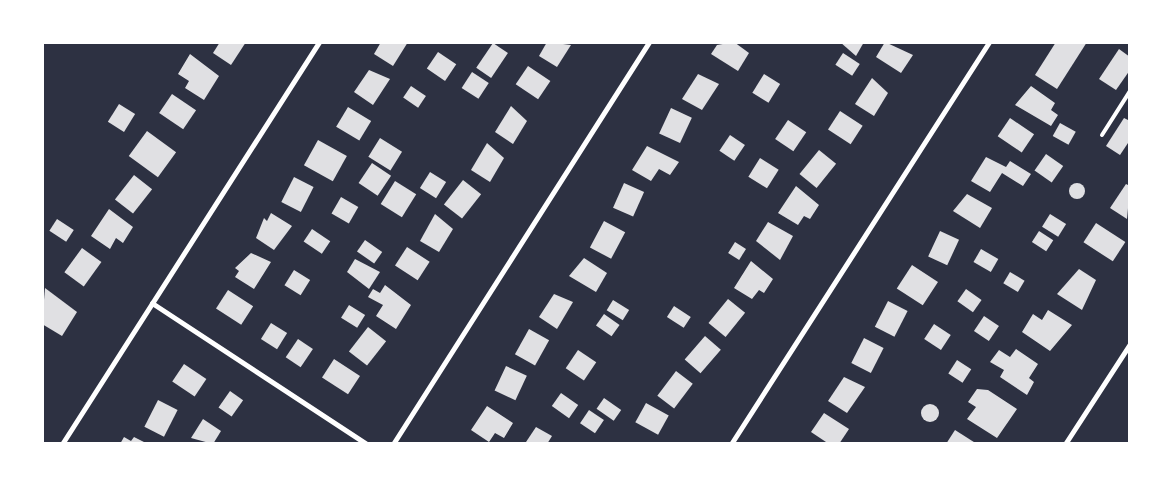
<!DOCTYPE html>
<style>
body{margin:0}
#map{position:relative;width:1172px;height:486px;overflow:hidden;background:#2d3142;font-family:"IBM Plex Sans",sans-serif}
div>[style]{position:absolute}
[style*='--x']{left:calc(var(--x)*1px);top:calc(var(--y)*1px);width:calc(var(--w)*1px);rotate:calc(var(--a)*1deg)}
.building>*{inset:0;background:#e0e0e3;transform-origin:0 0}
.round{border-radius:50%}
.service>*{height:4px;margin:-2px;padding:0 2px;transform-origin:2px;border-radius:2px;background:#fff}
.minor>*{height:5px;margin:-2.5px;padding:0 2.5px;transform-origin:2.5px;border-radius:2.5px;background:#fff}
span{translate:-50% -50%;white-space:nowrap;text-align:center;line-height:1.15;-webkit-text-stroke:4.5px #fff;paint-order:stroke}
.frame{position:absolute;inset:0;border:44px solid #fff;pointer-events:none}
</style>
<div id="map">
<div class="building">
<i style="clip-path:polygon(220px 42px,246px 42px,231px 65px,213px 53px)"></i>
<i style="clip-path:polygon(381px 42px,408px 42px,393px 66px,374px 54px)"></i>
<i style="clip-path:polygon(547px 42px,571px 45px,557px 67px,539px 56px)"></i>
<i style="clip-path:polygon(734px 42px,749px 53px,738px 71px,711px 54px,717px 45px)"></i>
<i style="clip-path:polygon(840px 42px,864px 42px,856px 56px)"></i>
<i style="clip-path:polygon(885px 42px,913px 55px,901px 73px,876px 57px)"></i>
<i style="clip-path:polygon(1056px 42px,1087px 42px,1057px 89px,1035px 75px)"></i>
<i style="left:493px;top:43px;width:18px;height:30px;rotate:34deg"></i>
<i style="clip-path:polygon(1119px 49px,1130px 57px,1130px 70px,1116px 90px,1099px 79px)"></i>
<i style="left:438px;top:52px;width:22px;height:20px;rotate:34deg"></i>
<i style="left:843px;top:53px;width:20px;height:14px;rotate:33deg"></i>
<i style="clip-path:polygon(190px 54px,219px 76px,204px 100px,185px 88px,189px 81px,178px 74px)"></i>
<i style="left:528px;top:66px;width:27px;height:22px;rotate:34deg"></i>
<i style="clip-path:polygon(369px 70px,390px 79px,373px 105px,354px 92px)"></i>
<i style="left:472px;top:72px;width:20px;height:19px;rotate:33deg"></i>
<i style="clip-path:polygon(698px 74px,719px 84px,702px 110px,682px 99px)"></i>
<i style="left:764px;top:74px;width:19px;height:22px;rotate:32deg"></i>
<i style="clip-path:polygon(872px 78px,888px 93px,874px 116px,855px 104px)"></i>
<i style="left:411px;top:86px;width:18px;height:14px;rotate:34deg"></i>
<i style="clip-path:polygon(1031px 86px,1055px 103px,1051px 110px,1058px 115px,1051px 126px,1015px 105px)"></i>
<i style="left:172px;top:94px;width:29px;height:23px;rotate:34deg"></i>
<i style="left:119px;top:104px;width:19px;height:21px;rotate:32deg"></i>
<i style="clip-path:polygon(511px 106px,527px 121px,513px 144px,495px 132px)"></i>
<i style="left:348px;top:107px;width:27px;height:23px;rotate:31deg"></i>
<i style="left:671px;top:108px;width:23px;height:28px;rotate:25deg"></i>
<i style="left:840px;top:111px;width:27px;height:22px;rotate:33deg"></i>
<i style="left:1010px;top:118px;width:29px;height:22px;rotate:34deg"></i>
<i style="clip-path:polygon(1124px 118px,1130px 121px,1130px 140px,1120px 155px,1106px 146px)"></i>
<i style="left:788px;top:120px;width:22px;height:23px;rotate:34deg"></i>
<i style="left:1060px;top:123px;width:18px;height:15px;rotate:29deg"></i>
<i style="left:147px;top:131px;width:36px;height:31px;rotate:36deg"></i>
<i style="left:730px;top:135px;width:18px;height:19px;rotate:34deg"></i>
<i style="left:380px;top:138px;width:26px;height:22px;rotate:32deg"></i>
<i style="left:318px;top:140px;width:33px;height:29px;rotate:29deg"></i>
<i style="clip-path:polygon(487px 143px,504px 158px,490px 182px,471px 170px)"></i>
<i style="clip-path:polygon(647px 146px,679px 162px,670px 175px,659px 169px,651px 181px,632px 170px)"></i>
<i style="left:819px;top:150px;width:22px;height:31px;rotate:39deg"></i>
<i style="left:1046px;top:154px;width:21px;height:20px;rotate:35deg"></i>
<i style="clip-path:polygon(986px 157px,1006px 167px,1010px 161px,1031px 174px,1023px 186px,1002px 173px,990px 192px,971px 181px)"></i>
<i style="left:760px;top:158px;width:22px;height:22px;rotate:32deg"></i>
<i style="left:372px;top:163px;width:23px;height:24px;rotate:34deg"></i>
<i style="left:430px;top:172px;width:19px;height:19px;rotate:32deg"></i>
<i style="left:134px;top:175px;width:23px;height:31px;rotate:38deg"></i>
<i style="left:294px;top:177px;width:22px;height:28px;rotate:27deg"></i>
<i style="left:463px;top:180px;width:23px;height:31px;rotate:38deg"></i>
<i style="left:395px;top:181px;width:25px;height:27px;rotate:32deg"></i>
<i class="round" style="left:1069px;top:183px;width:16px;height:16px"></i>
<i style="left:624px;top:183px;width:22px;height:27px;rotate:24deg"></i>
<i style="clip-path:polygon(1126px 184px,1130px 186px,1127px 219px,1110px 208px)"></i>
<i style="clip-path:polygon(796px 186px,819px 205px,810px 219px,804px 216px,798px 225px,778px 213px)"></i>
<i style="clip-path:polygon(967px 194px,992px 208px,980px 228px,953px 211px)"></i>
<i style="left:341px;top:197px;width:20px;height:19px;rotate:30deg"></i>
<i style="clip-path:polygon(109px 209px,133px 227px,123px 243px,116px 238px,110px 249px,91px 236px)"></i>
<i style="clip-path:polygon(271px 213px,292px 226px,274px 250px,256px 238px,264px 218px,267px 221px)"></i>
<i style="clip-path:polygon(435px 214px,453px 229px,439px 252px,420px 241px)"></i>
<i style="left:1050px;top:214px;width:19px;height:15px;rotate:32deg"></i>
<i style="left:57px;top:219px;width:20px;height:14px;rotate:33deg"></i>
<i style="left:604px;top:221px;width:24px;height:30px;rotate:28deg"></i>
<i style="clip-path:polygon(768px 222px,793px 236px,780px 260px,756px 241px)"></i>
<i style="left:1096px;top:223px;width:35px;height:23px;rotate:33deg"></i>
<i style="left:312px;top:229px;width:22px;height:15px;rotate:34deg"></i>
<i style="left:940px;top:231px;width:21px;height:28px;rotate:25deg"></i>
<i style="left:1039px;top:231px;width:17px;height:13px;rotate:33deg"></i>
<i style="left:365px;top:240px;width:21px;height:14px;rotate:35deg"></i>
<i style="left:735px;top:242px;width:13px;height:13px;rotate:32deg"></i>
<i style="left:407px;top:247px;width:27px;height:22px;rotate:33deg"></i>
<i style="left:82px;top:248px;width:24px;height:30px;rotate:36deg"></i>
<i style="left:981px;top:249px;width:20px;height:15px;rotate:30deg"></i>
<i style="clip-path:polygon(251px 253px,271px 262px,254px 289px,235px 277px,239px 271px,235px 268px)"></i>
<i style="clip-path:polygon(584px 258px,607px 273px,596px 292px,569px 276px)"></i>
<i style="clip-path:polygon(355px 259px,380px 272px,369px 289px,347px 272px)"></i>
<i style="clip-path:polygon(751px 261px,773px 279px,764px 293px,759px 290px,752px 299px,734px 288px)"></i>
<i style="left:912px;top:265px;width:31px;height:28px;rotate:33deg"></i>
<i style="clip-path:polygon(1079px 269px,1096px 280px,1082px 310px,1057px 294px)"></i>
<i style="left:294px;top:270px;width:19px;height:18px;rotate:32deg"></i>
<i style="left:1010px;top:272px;width:17px;height:13px;rotate:31deg"></i>
<i style="clip-path:polygon(385px 285px,411px 305px,396px 329px,376px 316px,383px 305px,368px 297px,373px 289px,380px 293px)"></i>
<i style="clip-path:polygon(45px 288px,77px 312px,62px 336px,42px 324px)"></i>
<i style="left:966px;top:289px;width:19px;height:15px;rotate:35deg"></i>
<i style="left:228px;top:290px;width:30px;height:22px;rotate:33deg"></i>
<i style="clip-path:polygon(554px 294px,573px 302px,557px 329px,539px 317px)"></i>
<i style="left:728px;top:299px;width:22px;height:31px;rotate:39deg"></i>
<i style="left:613px;top:300px;width:19px;height:12px;rotate:32deg"></i>
<i style="left:888px;top:301px;width:22px;height:29px;rotate:27deg"></i>
<i style="left:349px;top:305px;width:19px;height:15px;rotate:32deg"></i>
<i style="left:674px;top:306px;width:20px;height:13px;rotate:33deg"></i>
<i style="clip-path:polygon(1048px 310px,1072px 325px,1050px 351px,1022px 332px,1033px 314px,1042px 320px)"></i>
<i style="left:604px;top:314px;width:19px;height:14px;rotate:35deg"></i>
<i style="left:984px;top:316px;width:18px;height:18px;rotate:34deg"></i>
<i style="left:271px;top:323px;width:19px;height:19px;rotate:32deg"></i>
<i style="left:934px;top:324px;width:20px;height:18px;rotate:33deg"></i>
<i style="left:368px;top:327px;width:23px;height:31px;rotate:38deg"></i>
<i style="left:529px;top:329px;width:23px;height:29px;rotate:29deg"></i>
<i style="left:705px;top:336px;width:21px;height:31px;rotate:41deg"></i>
<i style="left:864px;top:338px;width:22px;height:28px;rotate:27deg"></i>
<i style="left:298px;top:339px;width:18px;height:22px;rotate:34deg"></i>
<i style="clip-path:polygon(1016px 349px,1038px 364px,1029px 378px,1034px 382px,1027px 395px,1000px 377px,1004px 370px,990px 362px,999px 350px,1010px 357px)"></i>
<i style="left:578px;top:350px;width:22px;height:22px;rotate:34deg"></i>
<i style="left:334px;top:359px;width:31px;height:22px;rotate:33deg"></i>
<i style="left:957px;top:360px;width:17px;height:16px;rotate:33deg"></i>
<i style="left:184px;top:364px;width:27px;height:21px;rotate:34deg"></i>
<i style="left:506px;top:366px;width:23px;height:27px;rotate:25deg"></i>
<i style="left:676px;top:371px;width:21px;height:31px;rotate:37deg"></i>
<i style="clip-path:polygon(844px 377px,865px 387px,847px 413px,828px 401px)"></i>
<i style="clip-path:polygon(977px 389px,988px 390px,1017px 409px,997px 438px,967px 419px,976px 407px,968px 402px)"></i>
<i style="left:230px;top:391px;width:16px;height:20px;rotate:35deg"></i>
<i style="left:561px;top:393px;width:21px;height:16px;rotate:35deg"></i>
<i style="left:604px;top:398px;width:21px;height:13px;rotate:35deg"></i>
<i style="left:158px;top:400px;width:22px;height:30px;rotate:27deg"></i>
<i style="left:646px;top:403px;width:26px;height:22px;rotate:29deg"></i>
<i class="round" style="left:921px;top:404px;width:18px;height:18px"></i>
<i style="clip-path:polygon(487px 406px,513px 423px,504px 438px,495px 433px,489px 442px,471px 430px)"></i>
<i style="left:589px;top:410px;width:18px;height:16px;rotate:34deg"></i>
<i style="clip-path:polygon(824px 413px,849px 429px,839px 444px,829px 444px,811px 432px)"></i>
<i style="clip-path:polygon(203px 419px,221px 431px,213px 444px,191px 438px)"></i>
<i style="clip-path:polygon(536px 427px,552px 436px,547px 444px,526px 442px)"></i>
<i style="clip-path:polygon(955px 430px,977px 444px,946px 444px)"></i>
<i style="clip-path:polygon(124px 437px,131px 441px,134px 437px,148px 444px,120px 444px)"></i>
</div>
<div class="service">
<i style="--x:1102;--y:135;--w:52;--a:-57.5"></i>
</div>
<div class="minor">
<i style="--x:152;--y:303;--w:257;--a:33.3"></i>
<i style="--x:62;--y:444;--w:477;--a:-57.4"></i>
<i style="--x:393;--y:444;--w:477;--a:-57.5"></i>
<i style="--x:731;--y:444;--w:478;--a:-57.3"></i>
<i style="--x:1065;--y:444;--w:119;--a:-57"></i>
</div>
<div class="frame"></div>
</div>
